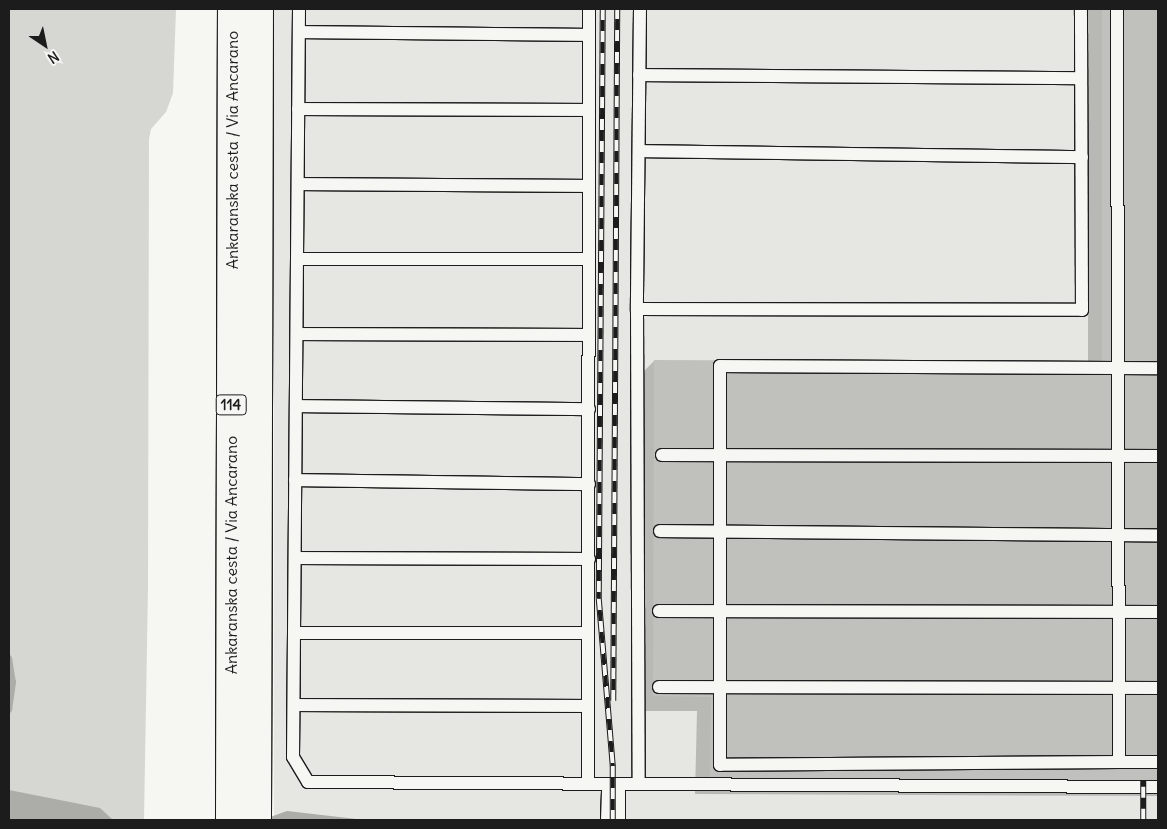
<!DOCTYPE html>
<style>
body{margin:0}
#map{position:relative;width:1167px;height:829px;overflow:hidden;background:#f6f6f2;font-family:Delius,sans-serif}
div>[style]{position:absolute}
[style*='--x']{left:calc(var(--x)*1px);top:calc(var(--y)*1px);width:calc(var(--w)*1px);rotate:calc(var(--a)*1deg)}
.built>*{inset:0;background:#e6e6e2;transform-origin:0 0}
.green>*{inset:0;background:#d6d6d2}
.water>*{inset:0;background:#acaca9}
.shadow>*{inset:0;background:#0003}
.stream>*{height:6px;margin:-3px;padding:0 3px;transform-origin:3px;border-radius:3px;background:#acaca9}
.building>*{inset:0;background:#c0c0bd}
.roads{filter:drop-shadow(1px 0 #1c1c1c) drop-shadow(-1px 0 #1c1c1c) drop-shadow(0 1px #1c1c1c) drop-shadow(0 -1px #1c1c1c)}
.lane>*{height:12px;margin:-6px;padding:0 6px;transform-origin:6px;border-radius:6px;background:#f6f6f2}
.primary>*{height:28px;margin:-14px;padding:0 14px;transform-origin:14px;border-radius:14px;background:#f6f6f2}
.rail>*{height:5.5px;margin-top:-2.75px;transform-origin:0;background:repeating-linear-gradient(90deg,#f6f6f2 0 11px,#1c1c1c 0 22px);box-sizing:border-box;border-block:1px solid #1c1c1c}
span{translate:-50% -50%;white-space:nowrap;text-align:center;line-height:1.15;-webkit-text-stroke:5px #f6f6f2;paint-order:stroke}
.shield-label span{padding:1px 4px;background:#f6f6f2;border:1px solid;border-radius:4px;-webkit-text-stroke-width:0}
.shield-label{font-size:15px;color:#1c1c1c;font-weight:700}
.street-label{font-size:16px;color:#1c1c1c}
.frame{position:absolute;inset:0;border:10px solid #1c1c1c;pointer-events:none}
.north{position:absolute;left:20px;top:20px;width:50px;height:50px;-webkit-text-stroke:4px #f6f6f2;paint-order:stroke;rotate:146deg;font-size:14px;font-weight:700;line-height:20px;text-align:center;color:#1c1c1c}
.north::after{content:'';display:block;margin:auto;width:18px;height:22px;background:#1c1c1c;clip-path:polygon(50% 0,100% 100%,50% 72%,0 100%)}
</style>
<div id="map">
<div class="built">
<i style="left:274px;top:9px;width:884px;height:811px"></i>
</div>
<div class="green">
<i style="clip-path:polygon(9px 9px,176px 9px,173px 93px,166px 112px,151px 129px,149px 139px,148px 586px,144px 820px,9px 820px)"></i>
</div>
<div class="water">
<i style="clip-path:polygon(9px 790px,100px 808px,113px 820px,9px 820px)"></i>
<i style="clip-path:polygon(287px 811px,365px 820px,262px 820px)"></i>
</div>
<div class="shadow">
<i style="clip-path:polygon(1088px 9px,1158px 9px,1158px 796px,695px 794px,697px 711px,639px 711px,639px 376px,654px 361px,1088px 363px)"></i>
</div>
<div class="stream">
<i style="--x:9;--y:658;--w:24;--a:81"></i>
<i style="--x:13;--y:682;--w:28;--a:98"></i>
</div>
<div class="building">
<i style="clip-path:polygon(1102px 9px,1158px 9px,1158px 781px,710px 779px,711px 697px,653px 696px,654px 360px,1102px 362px)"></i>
</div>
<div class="roads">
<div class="lane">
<i style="--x:299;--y:9;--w:748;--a:90.46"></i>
<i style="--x:293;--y:757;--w:29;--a:59"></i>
<i style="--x:308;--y:782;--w:850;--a:0.34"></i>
<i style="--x:640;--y:9;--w:300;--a:90.6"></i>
<i style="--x:637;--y:309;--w:445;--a:0.1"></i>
<i style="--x:1082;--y:310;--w:301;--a:-90.2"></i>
<i style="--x:1117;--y:9;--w:753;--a:89.85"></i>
<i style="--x:1119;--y:762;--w:39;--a:0"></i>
<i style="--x:299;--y:32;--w:290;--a:0.6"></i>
<i style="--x:639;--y:75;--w:442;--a:0.4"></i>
<i style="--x:298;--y:109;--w:291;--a:0.2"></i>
<i style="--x:639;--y:151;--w:443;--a:0.8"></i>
<i style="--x:298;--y:184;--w:291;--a:0.4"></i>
<i style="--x:297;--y:259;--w:292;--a:0"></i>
<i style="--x:637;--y:309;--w:475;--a:89.8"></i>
<i style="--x:297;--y:334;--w:292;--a:0.2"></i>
<i style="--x:296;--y:406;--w:293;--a:0.6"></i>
<i style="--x:662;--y:455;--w:496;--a:0.1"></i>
<i style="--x:295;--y:480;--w:294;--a:0.8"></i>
<i style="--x:660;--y:531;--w:498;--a:0.5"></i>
<i style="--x:295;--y:558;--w:294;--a:0.2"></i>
<i style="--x:659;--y:611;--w:499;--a:0.1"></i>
<i style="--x:294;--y:633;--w:294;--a:0"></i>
<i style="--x:659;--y:687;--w:499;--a:0.1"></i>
<i style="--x:294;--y:705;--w:294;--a:0.2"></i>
<i style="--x:1119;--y:762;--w:399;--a:179.6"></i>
<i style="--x:720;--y:765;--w:399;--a:-90"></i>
<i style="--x:720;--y:366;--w:438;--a:0.3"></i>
<i style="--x:588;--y:784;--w:775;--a:-89.93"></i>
<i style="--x:607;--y:820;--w:36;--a:-88"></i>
<i style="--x:619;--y:820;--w:36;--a:-90"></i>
</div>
<div class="primary">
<i style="--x:230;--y:820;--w:811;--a:-89.86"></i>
<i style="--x:257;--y:820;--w:811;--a:-89.86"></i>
</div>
</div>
<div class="rail">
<i style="--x:603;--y:9;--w:590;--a:90.39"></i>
<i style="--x:599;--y:599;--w:168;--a:85.2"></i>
<i style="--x:613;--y:766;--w:54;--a:90"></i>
<i style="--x:613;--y:701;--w:692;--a:-89.67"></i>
<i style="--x:1143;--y:820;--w:39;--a:-90"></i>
</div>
<div class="shield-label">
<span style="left:231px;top:405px">114</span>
</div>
<div class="street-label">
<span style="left:232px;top:150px;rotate:-90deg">Ankaranska cesta / Via Ancarano</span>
<span style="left:231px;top:555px;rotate:-90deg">Ankaranska cesta / Via Ancarano</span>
</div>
<div class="frame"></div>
<div class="north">N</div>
</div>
